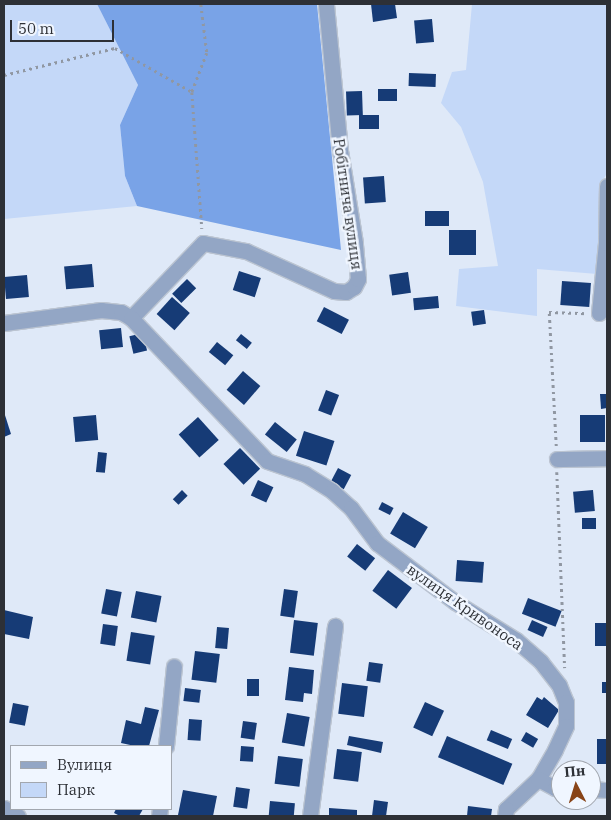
<!DOCTYPE html>
<meta charset="utf-8">
<style>
body{margin:0}
#map{position:relative;width:611px;height:820px;overflow:hidden;background:#dfe9f8;font-family:"IBM Plex Serif",serif}
div>[style]{position:absolute}
[style*='--x']{left:calc(var(--x)*1px);top:calc(var(--y)*1px);width:calc(var(--w)*1px);rotate:calc(var(--a)*1deg)}
.green>*{inset:0;background:#c4d8f8}
.forest>*{inset:0;background:#79a3e7}
.building>*{inset:0;background:#163b76;transform-origin:0 0}
.path>*{height:2.5px;margin-top:-1.25px;transform-origin:0;background:repeating-linear-gradient(90deg,#9097a2 0 2.5px,transparent 0 6.5px)}
.roads{filter:drop-shadow(1px 0 #bbc4d1) drop-shadow(-1px 0 #bbc4d1) drop-shadow(0 1px #bbc4d1) drop-shadow(0 -1px #bbc4d1)}
.street>*{height:15px;margin:-7.5px;padding:0 7.5px;transform-origin:7.5px;border-radius:7.5px;background:#93a6c5}
span{translate:-50% -50%;white-space:nowrap;text-align:center;line-height:1.15;-webkit-text-stroke:5px #f0f6ff;paint-order:stroke}
.street-label{font-size:15px;color:#2d3036}
.frame{position:absolute;inset:0;border:5px solid #2d3036;pointer-events:none}
.legend{position:absolute;left:10px;top:745px;width:162px;height:65px;box-sizing:border-box;background:#f0f6ff;border:1px solid #a2a7af;margin:0;padding:6px 9px;list-style:none;font-size:15px;color:#2d3036}
.legend li{display:flex;align-items:center;gap:10px;height:25px}
.legend b{width:25px;border:1px solid #a2a7af}
.north{position:absolute;left:551px;top:760px;width:50px;height:50px;box-sizing:border-box;background:#f0f6ff;border:1px solid #a2a7af;border-radius:50%;rotate:355deg;font-size:14px;font-weight:700;line-height:20px;text-align:center;color:#2d3036}
.north::after{content:'';display:block;margin:auto;width:18px;height:22px;background:#884418;clip-path:polygon(50% 0,100% 100%,50% 72%,0 100%)}
.scale{position:absolute;left:10px;top:20px;width:104px;height:22px;box-sizing:border-box;border:2px solid #2d3036;border-top:0;padding-left:6px;font-size:15px;line-height:18px;white-space:nowrap;color:#2d3036;-webkit-text-stroke:4px #f0f6ff;paint-order:stroke}
</style>
<div id="map">
<div class="green">
<i style="clip-path:polygon(4px 4px,97px 4px,138px 85px,120px 125px,125px 176px,137px 206px,4px 219px)"></i>
<i style="clip-path:polygon(472px 4px,607px 4px,607px 173px,601px 184px,597px 274px,537px 269px,537px 316px,456px 306px,459px 269px,498px 266px,483px 182px,461px 127px,441px 103px,452px 72px,466px 70px)"></i>
</div>
<div class="forest">
<i style="clip-path:polygon(97px 4px,317px 4px,341px 250px,137px 206px,125px 176px,120px 125px,138px 85px)"></i>
</div>
<div class="building">
<i style="clip-path:polygon(371px 4px,395px 4px,397px 18px,373px 22px)"></i>
<i style="left:432px;top:19px;width:23px;height:18px;rotate:85deg"></i>
<i style="left:409px;top:73px;width:27px;height:13px;rotate:2deg"></i>
<i style="left:397px;top:89px;width:12px;height:19px;rotate:90deg"></i>
<i style="left:362px;top:91px;width:24px;height:16px;rotate:88deg"></i>
<i style="left:379px;top:115px;width:14px;height:20px;rotate:90deg"></i>
<i style="left:384px;top:176px;width:26px;height:21px;rotate:86deg"></i>
<i style="left:449px;top:211px;width:15px;height:24px;rotate:90deg"></i>
<i style="left:449px;top:230px;width:27px;height:25px"></i>
<i style="left:92px;top:264px;width:23px;height:28px;rotate:85deg"></i>
<i style="left:239px;top:271px;width:23px;height:20px;rotate:18deg"></i>
<i style="left:408px;top:272px;width:21px;height:19px;rotate:82deg"></i>
<i style="left:27px;top:275px;width:22px;height:23px;rotate:85deg"></i>
<i style="left:187px;top:279px;width:13px;height:21px;rotate:45deg"></i>
<i style="left:562px;top:281px;width:29px;height:24px;rotate:4deg"></i>
<i style="left:438px;top:296px;width:12px;height:25px;rotate:85deg"></i>
<i style="left:172px;top:297px;width:24px;height:23px;rotate:42deg"></i>
<i style="left:324px;top:307px;width:28px;height:16px;rotate:27deg"></i>
<i style="left:484px;top:310px;width:14px;height:13px;rotate:82deg"></i>
<i style="left:121px;top:328px;width:19px;height:22px;rotate:84deg"></i>
<i style="left:143px;top:333px;width:18px;height:14px;rotate:77deg"></i>
<i style="left:241px;top:334px;width:14px;height:8px;rotate:39deg"></i>
<i style="left:217px;top:342px;width:21px;height:13px;rotate:39deg"></i>
<i style="left:243px;top:371px;width:23px;height:25px;rotate:41deg"></i>
<i style="left:326px;top:390px;width:14px;height:22px;rotate:21deg"></i>
<i style="clip-path:polygon(600px 394px,607px 394px,607px 408px,601px 409px)"></i>
<i style="clip-path:polygon(4px 412px,11px 434px,4px 437px)"></i>
<i style="left:96px;top:415px;width:25px;height:23px;rotate:85deg"></i>
<i style="left:580px;top:415px;width:25px;height:27px"></i>
<i style="left:198px;top:417px;width:31px;height:26px;rotate:48deg"></i>
<i style="left:275px;top:422px;width:28px;height:16px;rotate:39deg"></i>
<i style="left:304px;top:431px;width:32px;height:26px;rotate:18deg"></i>
<i style="left:240px;top:448px;width:29px;height:23px;rotate:46deg"></i>
<i style="left:98px;top:452px;width:9px;height:20px;rotate:6deg"></i>
<i style="left:338px;top:468px;width:15px;height:16px;rotate:28deg"></i>
<i style="left:258px;top:480px;width:17px;height:17px;rotate:25deg"></i>
<i style="left:182px;top:490px;width:8px;height:13px;rotate:45deg"></i>
<i style="left:593px;top:490px;width:21px;height:20px;rotate:85deg"></i>
<i style="left:382px;top:502px;width:13px;height:8px;rotate:27deg"></i>
<i style="left:403px;top:512px;width:29px;height:25px;rotate:31deg"></i>
<i style="left:582px;top:518px;width:14px;height:11px"></i>
<i style="left:357px;top:544px;width:23px;height:16px;rotate:38deg"></i>
<i style="left:457px;top:560px;width:27px;height:21px;rotate:4deg"></i>
<i style="left:388px;top:570px;width:30px;height:26px;rotate:37deg"></i>
<i style="left:106px;top:589px;width:16px;height:25px;rotate:11deg"></i>
<i style="left:284px;top:589px;width:14px;height:27px;rotate:8deg"></i>
<i style="left:136px;top:591px;width:26px;height:27px;rotate:11deg"></i>
<i style="left:528px;top:598px;width:36px;height:17px;rotate:21deg"></i>
<i style="clip-path:polygon(4px 610px,33px 617px,29px 639px,4px 634px)"></i>
<i style="left:294px;top:620px;width:24px;height:33px;rotate:7deg"></i>
<i style="left:532px;top:620px;width:17px;height:11px;rotate:24deg"></i>
<i style="left:595px;top:623px;width:12px;height:23px"></i>
<i style="left:103px;top:624px;width:15px;height:20px;rotate:8deg"></i>
<i style="left:217px;top:627px;width:12px;height:21px;rotate:5deg"></i>
<i style="left:131px;top:632px;width:24px;height:29px;rotate:9deg"></i>
<i style="left:195px;top:651px;width:25px;height:29px;rotate:7deg"></i>
<i style="left:369px;top:662px;width:14px;height:19px;rotate:8deg"></i>
<i style="clip-path:polygon(289px 667px,314px 670px,312px 694px,304px 693px,303px 702px,285px 700px)"></i>
<i style="left:247px;top:679px;width:12px;height:17px"></i>
<i style="left:602px;top:682px;width:5px;height:11px"></i>
<i style="left:342px;top:683px;width:26px;height:31px;rotate:7deg"></i>
<i style="left:185px;top:688px;width:16px;height:13px;rotate:7deg"></i>
<i style="clip-path:polygon(537px 697px,542px 700px,544px 697px,559px 710px,548px 728px,526px 715px)"></i>
<i style="left:425px;top:702px;width:21px;height:28px;rotate:25deg"></i>
<i style="left:13px;top:703px;width:16px;height:20px;rotate:11deg"></i>
<i style="clip-path:polygon(145px 707px,159px 710px,149px 746px,135px 746px,121px 743px,126px 720px,141px 724px)"></i>
<i style="left:287px;top:713px;width:23px;height:30px;rotate:10deg"></i>
<i style="left:189px;top:719px;width:13px;height:21px;rotate:4deg"></i>
<i style="left:243px;top:721px;width:14px;height:17px;rotate:8deg"></i>
<i style="left:491px;top:730px;width:23px;height:11px;rotate:23deg"></i>
<i style="left:526px;top:732px;width:14px;height:10px;rotate:30deg"></i>
<i style="clip-path:polygon(349px 736px,383px 742px,381px 753px,347px 745px)"></i>
<i style="left:447px;top:736px;width:71px;height:23px;rotate:23deg"></i>
<i style="left:607px;top:739px;width:25px;height:10px;rotate:90deg"></i>
<i style="left:241px;top:746px;width:13px;height:15px;rotate:4deg"></i>
<i style="left:337px;top:749px;width:25px;height:30px;rotate:7deg"></i>
<i style="left:278px;top:756px;width:25px;height:28px;rotate:7deg"></i>
<i style="left:236px;top:787px;width:14px;height:20px;rotate:8deg"></i>
<i style="clip-path:polygon(183px 790px,217px 796px,213px 816px,178px 815px)"></i>
<i style="clip-path:polygon(374px 800px,388px 802px,386px 816px,372px 816px)"></i>
<i style="left:270px;top:801px;width:25px;height:15px;rotate:5deg"></i>
<i style="clip-path:polygon(468px 806px,492px 809px,491px 816px,467px 816px)"></i>
<i style="clip-path:polygon(329px 808px,357px 810px,357px 816px,329px 816px)"></i>
<i style="clip-path:polygon(116px 809px,143px 809px,139px 816px,120px 816px,114px 813px)"></i>
</div>
<div class="path">
<i style="--x:201;--y:4;--w:49;--a:83"></i>
<i style="--x:207;--y:53;--w:42;--a:111"></i>
<i style="--x:192;--y:92;--w:137;--a:85.8"></i>
<i style="--x:4;--y:75;--w:114;--a:-13.7"></i>
<i style="--x:115;--y:48;--w:89;--a:29.7"></i>
<i style="--x:556;--y:446;--w:134;--a:-93"></i>
<i style="--x:549;--y:312;--w:38;--a:2"></i>
<i style="--x:557;--y:472;--w:196;--a:87.7"></i>
</div>
<div class="roads">
<div class="street">
<i style="--x:599;--y:313;--w:70;--a:-84.3"></i>
<i style="--x:606;--y:243;--w:57;--a:-89"></i>
<i style="--x:131;--y:318;--w:104;--a:-46.2"></i>
<i style="--x:203;--y:243;--w:44;--a:10.5"></i>
<i style="--x:246;--y:251;--w:97;--a:24.4"></i>
<i style="--x:334;--y:291;--w:12;--a:5"></i>
<i style="--x:346;--y:292;--w:9;--a:-32"></i>
<i style="--x:354;--y:287;--w:9;--a:-63"></i>
<i style="--x:358;--y:279;--w:36;--a:-95"></i>
<i style="--x:355;--y:243;--w:94;--a:-99.2"></i>
<i style="--x:340;--y:150;--w:147;--a:-95.5"></i>
<i style="--x:4;--y:323;--w:98;--a:-7.6"></i>
<i style="--x:101;--y:310;--w:20;--a:6"></i>
<i style="--x:121;--y:312;--w:12;--a:31"></i>
<i style="--x:131;--y:318;--w:197;--a:46.4"></i>
<i style="--x:267;--y:461;--w:40;--a:18.9"></i>
<i style="--x:305;--y:474;--w:32;--a:32"></i>
<i style="--x:332;--y:491;--w:25;--a:42"></i>
<i style="--x:351;--y:508;--w:44;--a:53.4"></i>
<i style="--x:377;--y:543;--w:98;--a:37.1"></i>
<i style="--x:455;--y:602;--w:72;--a:31.9"></i>
<i style="--x:516;--y:640;--w:33;--a:41"></i>
<i style="--x:541;--y:662;--w:29;--a:52"></i>
<i style="--x:559;--y:685;--w:18;--a:68"></i>
<i style="--x:566;--y:702;--w:24;--a:90"></i>
<i style="--x:566;--y:726;--w:26;--a:115"></i>
<i style="--x:555;--y:750;--w:34;--a:120"></i>
<i style="--x:538;--y:779;--w:44;--a:136.8"></i>
<i style="--x:506;--y:809;--w:7;--a:98"></i>
<i style="--x:557;--y:459;--w:50;--a:-1.1"></i>
<i style="--x:166;--y:746;--w:80;--a:-84.3"></i>
<i style="--x:538;--y:779;--w:19;--a:28"></i>
<i style="--x:555;--y:788;--w:6;--a:9"></i>
<i style="--x:591;--y:789;--w:16;--a:4"></i>
<i style="--x:4;--y:808;--w:16;--a:30"></i>
<i style="--x:159;--y:816;--w:7;--a:-82"></i>
<i style="--x:310;--y:816;--w:192;--a:-82.5"></i>
</div>
</div>
<div class="street-label">
<span style="left:348px;top:204px;rotate:82deg">Робітнича вулиця</span>
<span style="left:465px;top:607px;rotate:35deg">вулиця Кривоноса</span>
</div>
<div class="frame"></div>
<ul class="legend">
<li><b style="height:6px;background:#93a6c5"></b>Вулиця</li>
<li><b style="height:14px;background:#c4d8f8"></b>Парк</li>
</ul>
<div class="north">Пн</div>
<div class="scale">50 m</div>
</div>
